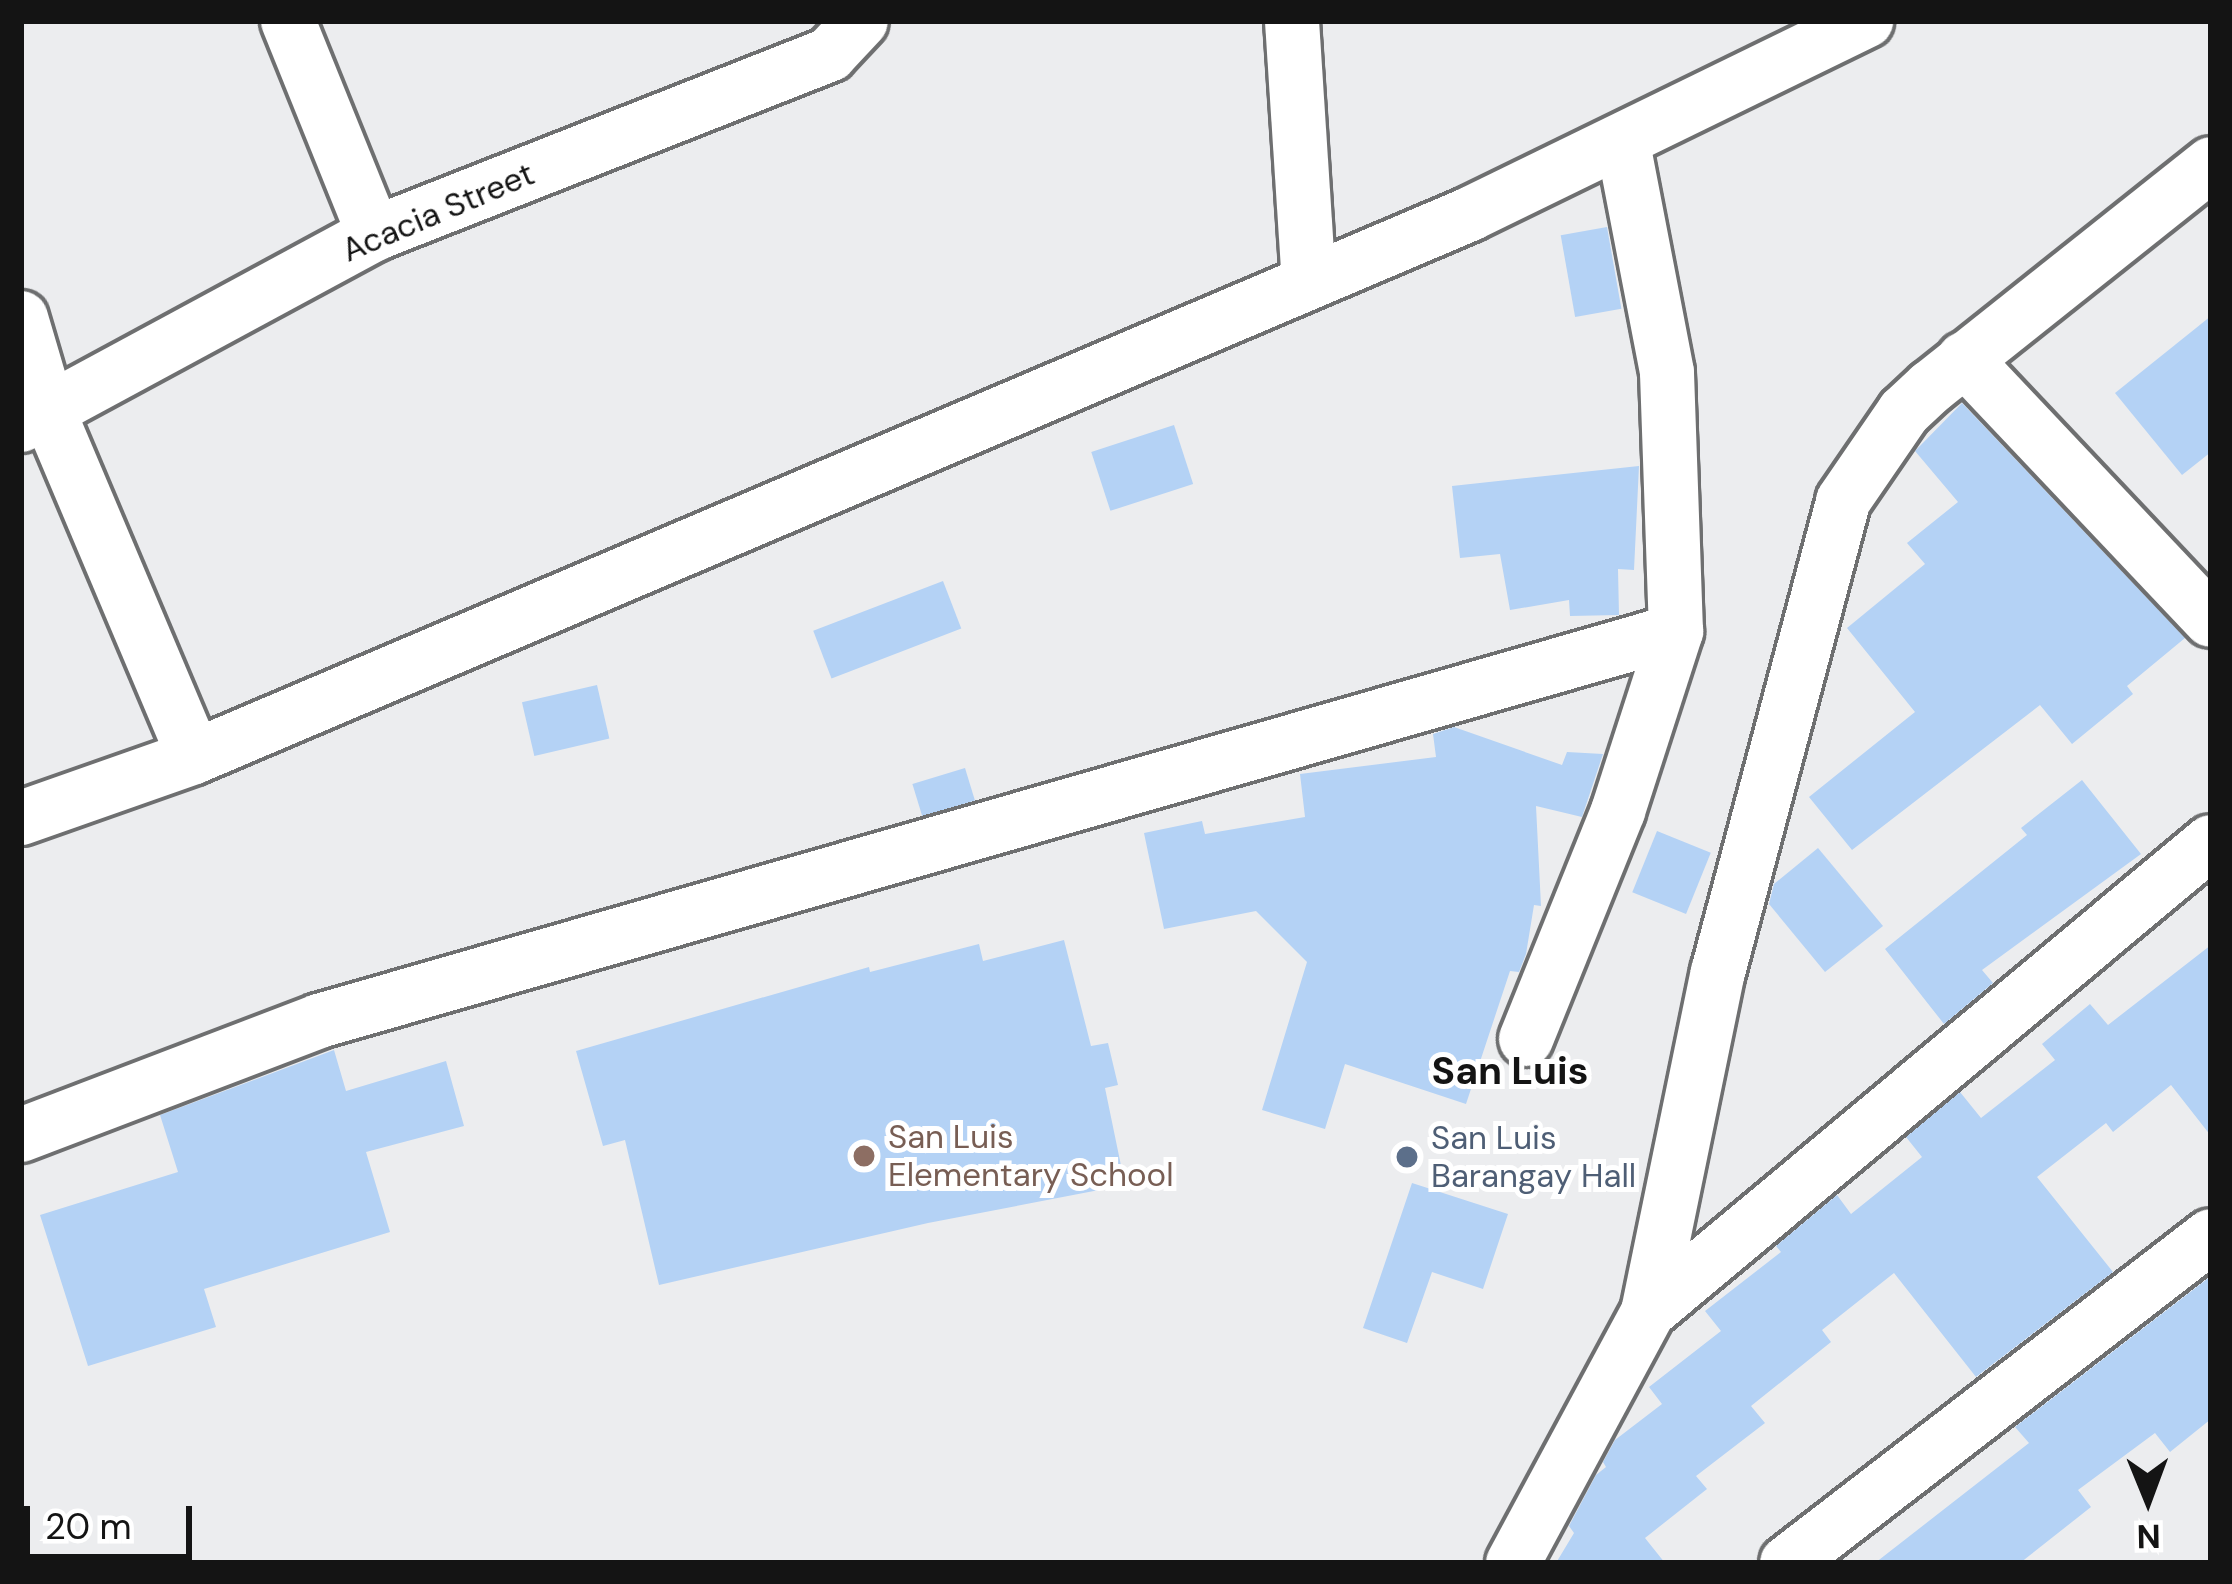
<!DOCTYPE html>
<style>
body{margin:0}
#map{position:relative;width:2232px;height:1584px;overflow:hidden;background:#ecedef;font-family:"DM Sans",sans-serif}
div>[style]{position:absolute}
[style*='--x']{left:calc(var(--x)*1px);top:calc(var(--y)*1px);width:calc(var(--w)*1px);rotate:calc(var(--a)*1deg)}
.building>*{inset:0;background:#b4d2f5;transform-origin:0 0}
.roads{filter:drop-shadow(3px 0 #6e6f70) drop-shadow(-3px 0 #6e6f70) drop-shadow(0 3px #6e6f70) drop-shadow(0 -3px #6e6f70)}
.minor>*{height:54px;margin:-27px;padding:0 27px;transform-origin:27px;border-radius:27px;background:#fff}
.dots>*{width:33px;height:33px;translate:-50% -50%;box-sizing:border-box;border:6px solid #fff;border-radius:50%}
span{translate:-50% -50%;white-space:nowrap;text-align:center;line-height:1.15;-webkit-text-stroke:10px #fff;paint-order:stroke}
.street-label{font-size:33px;color:#141414}
.education-label{font-size:33px;color:#785e54}
.left{translate:0 -50%;text-align:left}
.service-label{font-size:33px;color:#4e5e75}
.quarter-label{font-size:39px;color:#141414;font-weight:700}
.frame{position:absolute;inset:0;border:24px solid #141414;pointer-events:none}
.north{position:absolute;left:2088px;top:1440px;width:120px;height:120px;-webkit-text-stroke:9px #fff;paint-order:stroke;rotate:179deg;font-size:33px;font-weight:700;line-height:48px;text-align:center;color:#141414}
.north::after{content:'';display:block;margin:auto;width:42px;height:54px;background:#141414;clip-path:polygon(50% 0,100% 100%,50% 72%,0 100%)}
.scale{position:absolute;left:24px;top:1506px;width:168px;height:54px;box-sizing:border-box;border:6px solid #141414;border-top:0;padding-left:15px;font-size:36px;line-height:42px;white-space:nowrap;color:#141414;-webkit-text-stroke:9px #fff;paint-order:stroke}
</style>
<div id="map">
<div class="building">
<i style="left:1607px;top:227px;width:83px;height:47px;rotate:80deg"></i>
<i style="clip-path:polygon(2211px 316px,2211px 452px,2182px 475px,2115px 393px)"></i>
<i style="clip-path:polygon(1962px 403px,2185px 638px,2127px 686px,2133px 694px,2072px 744px,2040px 705px,1852px 850px,1809px 797px,1915px 712px,1847px 628px,1925px 564px,1907px 543px,1958px 502px,1915px 451px)"></i>
<i style="left:1174px;top:425px;width:62px;height:87px;rotate:72deg"></i>
<i style="clip-path:polygon(1639px 466px,1634px 570px,1618px 569px,1619px 615px,1570px 616px,1569px 600px,1510px 610px,1500px 554px,1460px 558px,1452px 486px)"></i>
<i style="left:943px;top:581px;width:51px;height:139px;rotate:69deg"></i>
<i style="left:597px;top:685px;width:55px;height:77px;rotate:77deg"></i>
<i style="clip-path:polygon(1454px 727px,1562px 765px,1567px 752px,1603px 754px,1582px 817px,1536px 806px,1541px 906px,1534px 905px,1526px 954px,1519px 972px,1510px 971px,1466px 1104px,1345px 1064px,1325px 1129px,1262px 1110px,1307px 962px,1256px 911px,1164px 929px,1144px 833px,1202px 821px,1205px 834px,1305px 817px,1300px 774px,1436px 757px,1433px 734px)"></i>
<i style="left:965px;top:768px;width:34px;height:55px;rotate:73deg"></i>
<i style="clip-path:polygon(2082px 780px,2141px 854px,1982px 970px,1993px 983px,1944px 1024px,1885px 949px,2027px 835px,2021px 828px)"></i>
<i style="left:1657px;top:831px;width:58px;height:66px;rotate:22deg"></i>
<i style="clip-path:polygon(1818px 848px,1883px 926px,1825px 972px,1769px 904px,1774px 884px)"></i>
<i style="clip-path:polygon(1064px 940px,1091px 1046px,1108px 1043px,1118px 1085px,1105px 1088px,1125px 1185px,928px 1223px,659px 1285px,625px 1140px,603px 1146px,576px 1051px,869px 967px,870px 972px,979px 944px,983px 961px)"></i>
<i style="clip-path:polygon(2211px 945px,2211px 1136px,2171px 1085px,2113px 1132px,2106px 1123px,2037px 1177px,2113px 1272px,1976px 1377px,1894px 1273px,1822px 1330px,1831px 1342px,1751px 1406px,1765px 1423px,1696px 1476px,1707px 1489px,1645px 1538px,1665px 1563px,1556px 1563px,1574px 1533px,1569px 1526px,1596px 1475px,1606px 1467px,1603px 1462px,1615px 1440px,1662px 1404px,1649px 1387px,1721px 1331px,1705px 1311px,1781px 1252px,1776px 1246px,1837px 1195px,1851px 1214px,1922px 1157px,1906px 1137px,1960px 1092px,1981px 1118px,2055px 1060px,2042px 1044px,2090px 1004px,2108px 1025px)"></i>
<i style="clip-path:polygon(334px 1050px,346px 1091px,446px 1061px,464px 1126px,366px 1152px,390px 1232px,204px 1289px,216px 1327px,88px 1366px,40px 1215px,178px 1172px,160px 1115px)"></i>
<i style="clip-path:polygon(1412px 1183px,1508px 1214px,1483px 1289px,1432px 1272px,1407px 1343px,1363px 1328px)"></i>
<i style="clip-path:polygon(2211px 1276px,2211px 1419px,2170px 1452px,2155px 1433px,2078px 1490px,2091px 1507px,2020px 1563px,1875px 1563px,2029px 1443px,2015px 1427px)"></i>
</div>
<div class="roads">
<div class="minor">
<i style="--x:288;--y:21;--w:230;--a:68"></i>
<i style="--x:1292;--y:21;--w:261;--a:86.3"></i>
<i style="--x:21;--y:318;--w:99;--a:73.6"></i>
<i style="--x:49;--y:413;--w:373;--a:67.1"></i>
<i style="--x:1964;--y:359;--w:359;--a:46.6"></i>
<i style="--x:21;--y:425;--w:401;--a:-28.4"></i>
<i style="--x:374;--y:234;--w:490;--a:-21.5"></i>
<i style="--x:830;--y:54;--w:45;--a:-46.8"></i>
<i style="--x:21;--y:818;--w:183;--a:-19.4"></i>
<i style="--x:194;--y:757;--w:1387;--a:-23.05"></i>
<i style="--x:1470;--y:214;--w:441;--a:-26"></i>
<i style="--x:1526;--y:1039;--w:246;--a:-68"></i>
<i style="--x:1618;--y:811;--w:189;--a:-72.1"></i>
<i style="--x:1676;--y:631;--w:259;--a:-92"></i>
<i style="--x:1667;--y:372;--w:233;--a:-100.9"></i>
<i style="--x:21;--y:1135;--w:319;--a:-20.9"></i>
<i style="--x:319;--y:1021;--w:1412;--a:-16.03"></i>
<i style="--x:1648;--y:1312;--w:733;--a:-39.86"></i>
<i style="--x:1513;--y:1563;--w:285;--a:-61.7"></i>
<i style="--x:1648;--y:1312;--w:347;--a:-78.4"></i>
<i style="--x:1718;--y:972;--w:487;--a:-75.1"></i>
<i style="--x:1843;--y:501;--w:108;--a:-55.6"></i>
<i style="--x:1904;--y:412;--w:37;--a:-43"></i>
<i style="--x:1931;--y:387;--w:358;--a:-38.5"></i>
<i style="--x:1787;--y:1563;--w:535;--a:-37.64"></i>
</div>
</div>
<div class="dots">
<i style="left:864px;top:1156px;background:#8d6e63"></i>
<i style="left:1407px;top:1157px;background:#5c6f8a"></i>
</div>
<div class="street-label">
<span style="left:438px;top:212px;rotate:-23deg">Acacia Street</span>
</div>
<div class="education-label">
<span class="left" style="left:888px;top:1156px">San Luis<br>Elementary School</span>
</div>
<div class="service-label">
<span class="left" style="left:1431px;top:1157px">San Luis<br>Barangay Hall</span>
</div>
<div class="quarter-label">
<span style="left:1510px;top:1071px">San Luis</span>
</div>
<div class="frame"></div>
<div class="north">N</div>
<div class="scale">20 m</div>
</div>
